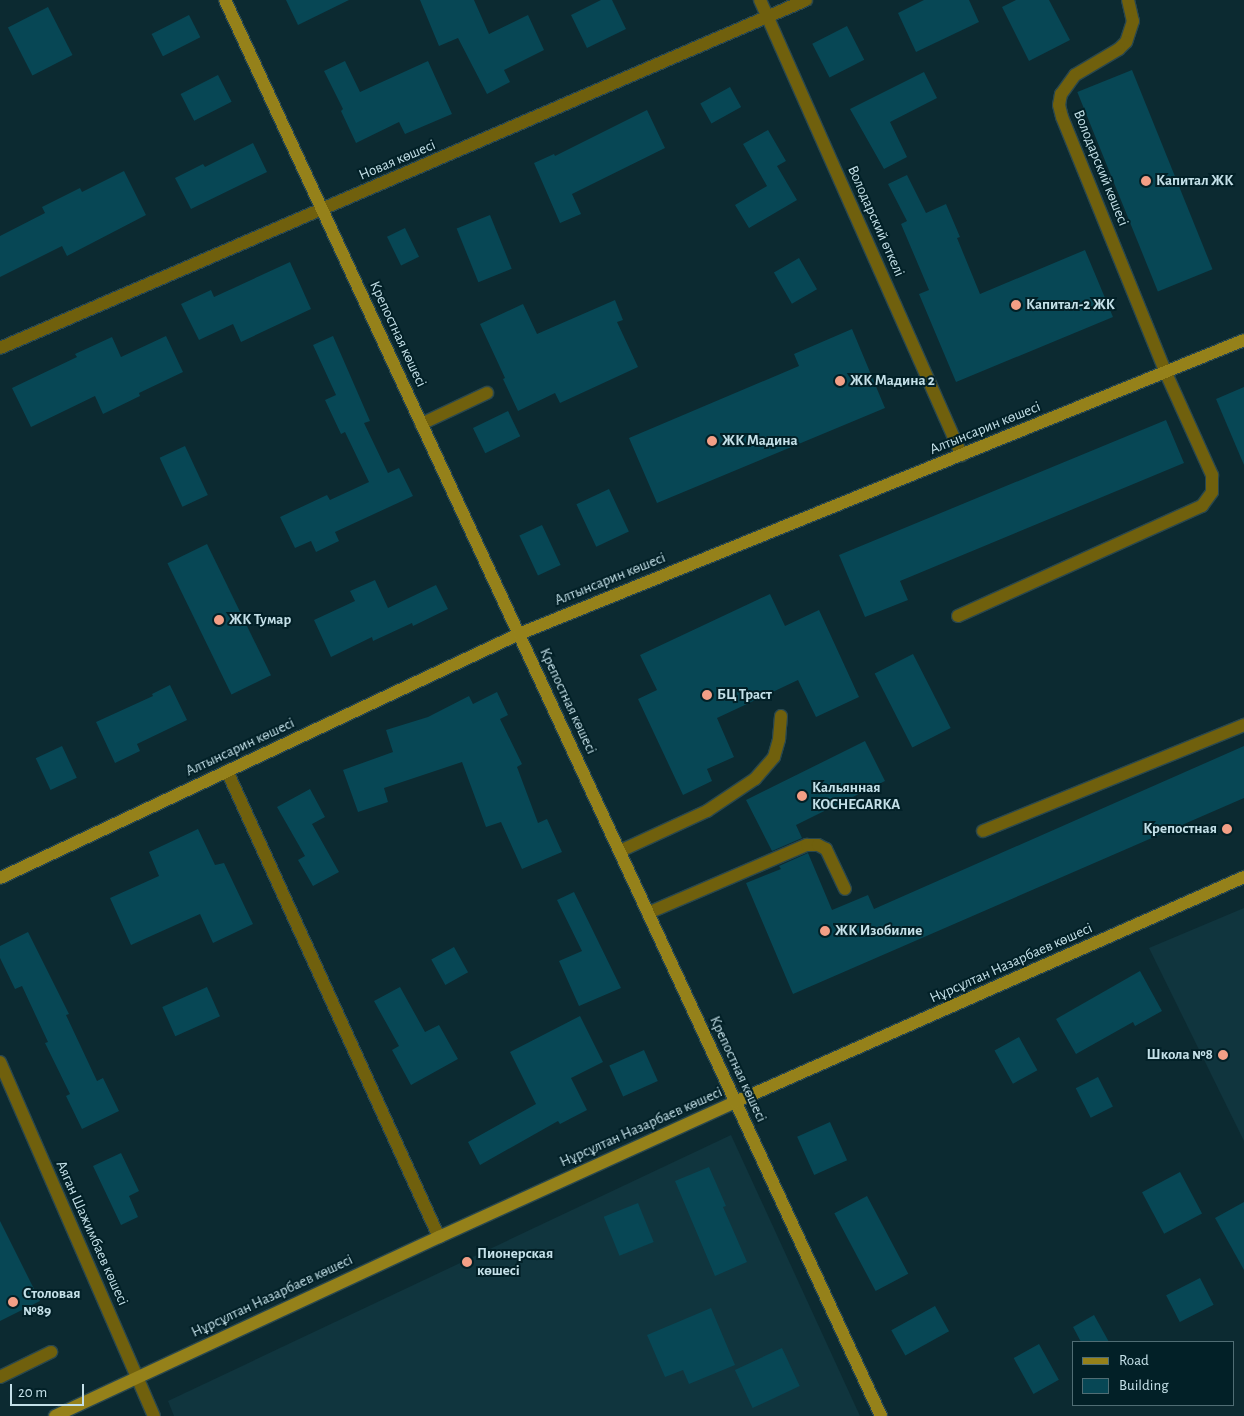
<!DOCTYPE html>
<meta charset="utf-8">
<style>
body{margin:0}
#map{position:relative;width:1244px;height:1416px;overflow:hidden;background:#0c2a31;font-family:"Alegreya Sans",sans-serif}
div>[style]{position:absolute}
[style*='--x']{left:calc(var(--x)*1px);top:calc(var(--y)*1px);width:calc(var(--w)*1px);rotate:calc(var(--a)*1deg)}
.built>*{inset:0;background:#10353e}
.building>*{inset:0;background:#074755;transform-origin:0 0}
.roads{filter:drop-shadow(1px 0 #29474e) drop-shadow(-1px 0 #29474e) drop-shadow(0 1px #29474e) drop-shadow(0 -1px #29474e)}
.lane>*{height:12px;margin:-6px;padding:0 6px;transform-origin:6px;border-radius:6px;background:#70600d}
.street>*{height:12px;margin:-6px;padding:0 6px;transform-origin:6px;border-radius:6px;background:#70600d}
.secondary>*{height:12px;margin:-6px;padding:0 6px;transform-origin:6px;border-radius:6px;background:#95811a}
.dots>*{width:14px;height:14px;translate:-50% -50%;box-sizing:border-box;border:2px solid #022027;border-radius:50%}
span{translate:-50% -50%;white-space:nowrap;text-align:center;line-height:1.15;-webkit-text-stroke:4px #022027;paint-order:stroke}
.street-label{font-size:15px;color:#c4e0e8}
.poi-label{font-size:15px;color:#c4e0e8;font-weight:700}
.left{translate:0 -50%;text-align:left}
.right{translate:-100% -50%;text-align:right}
.legend{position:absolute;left:1072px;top:1341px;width:162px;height:65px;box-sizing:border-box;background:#022027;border:1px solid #506d74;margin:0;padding:6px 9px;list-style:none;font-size:15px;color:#c4e0e8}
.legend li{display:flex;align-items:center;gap:10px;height:25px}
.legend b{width:25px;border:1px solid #506d74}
.scale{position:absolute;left:10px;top:1384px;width:74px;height:22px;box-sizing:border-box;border:2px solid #c4e0e8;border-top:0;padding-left:6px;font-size:15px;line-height:18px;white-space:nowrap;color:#c4e0e8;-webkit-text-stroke:4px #022027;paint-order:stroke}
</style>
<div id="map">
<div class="built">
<i style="clip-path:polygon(1244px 908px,1244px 1141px,1149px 948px)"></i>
<i style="clip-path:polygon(731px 1135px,860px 1416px,174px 1416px,168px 1401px)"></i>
</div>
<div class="building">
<i style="clip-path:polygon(286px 0,349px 0,298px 25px)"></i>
<i style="clip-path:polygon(420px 0,474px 0,489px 34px,528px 15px,544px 50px,504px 70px,510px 82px,487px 94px,458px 38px,439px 46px)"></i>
<i style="clip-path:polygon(601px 0,612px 0,626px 29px,587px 48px,571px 15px)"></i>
<i style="clip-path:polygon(924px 0,969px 0,979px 22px,916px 52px,898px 13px)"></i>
<i style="clip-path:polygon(1016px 0,1049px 0,1070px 40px,1029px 61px,1002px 7px)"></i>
<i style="left:48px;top:7px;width:54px;height:45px;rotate:63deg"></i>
<i style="left:189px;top:15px;width:25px;height:42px;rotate:63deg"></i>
<i style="left:847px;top:26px;width:38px;height:39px;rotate:63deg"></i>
<i style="clip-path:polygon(345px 61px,360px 92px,428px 61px,452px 114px,405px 134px,399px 122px,356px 143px,341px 111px,343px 109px,324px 71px)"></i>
<i style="left:1132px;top:70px;width:215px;height:59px;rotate:68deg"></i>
<i style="clip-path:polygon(924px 72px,937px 98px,890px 122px,907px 157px,884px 169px,850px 109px)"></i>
<i style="left:218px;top:75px;width:30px;height:42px;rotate:63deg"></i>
<i style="left:730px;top:87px;width:23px;height:34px;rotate:61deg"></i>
<i style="clip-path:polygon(647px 110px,665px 148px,572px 194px,581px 214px,560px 223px,534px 163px,554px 154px,555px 156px)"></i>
<i style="clip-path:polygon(768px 130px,786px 161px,777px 166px,797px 200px,749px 228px,735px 205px,767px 186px,743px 144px)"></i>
<i style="clip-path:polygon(253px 143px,267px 172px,191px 209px,175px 178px,203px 164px,205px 167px)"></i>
<i style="clip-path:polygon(124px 171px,146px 215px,67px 256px,62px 246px,0 277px,0 236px,45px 213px,42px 207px,80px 188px,82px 192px)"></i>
<i style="clip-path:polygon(907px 175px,926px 213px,946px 204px,960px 237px,957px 238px,980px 294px,1085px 250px,1113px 317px,956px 382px,919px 294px,929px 290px,901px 224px,907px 221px,888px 184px)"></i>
<i style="left:490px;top:215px;width:58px;height:36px;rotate:68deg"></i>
<i style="left:405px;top:228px;width:32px;height:20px;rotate:64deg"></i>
<i style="left:799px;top:258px;width:36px;height:29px;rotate:60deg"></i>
<i style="clip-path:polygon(290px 262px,311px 309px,241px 342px,233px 324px,199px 340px,181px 304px,211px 290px,214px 297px)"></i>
<i style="clip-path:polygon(615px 300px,623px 320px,617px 322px,638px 367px,560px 403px,555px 393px,518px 411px,503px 379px,505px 378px,480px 324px,523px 304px,537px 334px)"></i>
<i style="clip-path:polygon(852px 329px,885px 408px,657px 503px,629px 438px,799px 366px,794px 354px)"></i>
<i style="clip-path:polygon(166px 336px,183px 372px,139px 393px,140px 396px,103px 414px,95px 396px,31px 427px,12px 388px,77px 357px,75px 354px,112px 337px,121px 357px)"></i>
<i style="clip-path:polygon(333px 336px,370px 421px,364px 423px,388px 473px,399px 468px,413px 496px,335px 532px,339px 541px,316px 552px,311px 541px,295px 548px,280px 517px,327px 495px,330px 500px,369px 482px,345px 432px,341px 434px,325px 400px,336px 395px,313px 345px)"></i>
<i style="clip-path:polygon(1244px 387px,1244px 465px,1216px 399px)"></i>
<i style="left:508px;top:411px;width:28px;height:39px;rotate:64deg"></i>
<i style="clip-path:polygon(1166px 420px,1184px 463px,900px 581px,908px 600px,865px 617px,839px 555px)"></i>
<i style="left:185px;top:446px;width:54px;height:28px;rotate:65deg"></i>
<i style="left:609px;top:489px;width:47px;height:36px;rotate:65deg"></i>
<i style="left:542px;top:525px;width:44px;height:25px;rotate:65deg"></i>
<i style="left:207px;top:544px;width:146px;height:44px;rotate:64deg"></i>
<i style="clip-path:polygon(375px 580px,388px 608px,436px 585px,448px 609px,413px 626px,412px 623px,373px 641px,372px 637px,331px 657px,314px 620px,355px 601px,350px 591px)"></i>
<i style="clip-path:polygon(770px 594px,785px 626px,819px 610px,859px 697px,816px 717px,798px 680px,717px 718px,734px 757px,707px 769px,712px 781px,683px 795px,638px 699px,657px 690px,640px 655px)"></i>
<i style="left:913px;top:654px;width:83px;height:43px;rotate:63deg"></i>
<i style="clip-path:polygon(170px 685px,187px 720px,137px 744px,140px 751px,115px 763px,96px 722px,153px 696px,152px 694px)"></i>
<i style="clip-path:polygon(497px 692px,508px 715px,500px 719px,522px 764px,517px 767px,538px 823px,547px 819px,562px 852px,522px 869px,501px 822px,486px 827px,462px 762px,384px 788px,388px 802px,358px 812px,343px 770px,393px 752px,386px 730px,428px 717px,469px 696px,473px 704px)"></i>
<i style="clip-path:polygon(865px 741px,885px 781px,796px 825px,802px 838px,772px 851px,746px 800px)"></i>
<i style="left:62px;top:746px;width:35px;height:29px;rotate:65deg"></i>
<i style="clip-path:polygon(1244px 746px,1244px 798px,793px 994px,746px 883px,781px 869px,779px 866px,808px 853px,832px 910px,868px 895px,874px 909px)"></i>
<i style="clip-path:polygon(310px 789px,325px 817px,312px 824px,339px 872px,313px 886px,298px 860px,305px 856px,277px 807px)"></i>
<i style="clip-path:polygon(198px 829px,215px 865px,224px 863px,253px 924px,213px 943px,200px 914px,131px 945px,110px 898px,159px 876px,149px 852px)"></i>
<i style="clip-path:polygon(574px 892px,621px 988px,579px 1006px,559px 961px,582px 951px,557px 900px)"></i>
<i style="clip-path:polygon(28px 932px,69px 1014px,66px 1015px,97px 1081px,103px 1078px,119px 1111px,82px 1129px,66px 1096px,70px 1094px,45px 1043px,48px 1042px,22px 986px,15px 989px,0 958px,0 946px)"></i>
<i style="left:454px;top:947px;width:29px;height:26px;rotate:61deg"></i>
<i style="clip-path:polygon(1140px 971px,1162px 1011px,1135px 1026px,1133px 1022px,1076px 1054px,1056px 1019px)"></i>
<i style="left:207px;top:987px;width:32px;height:49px;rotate:66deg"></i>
<i style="clip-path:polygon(400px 987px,425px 1032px,439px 1025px,458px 1059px,411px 1085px,392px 1050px,399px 1046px,374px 1001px)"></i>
<i style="clip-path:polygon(580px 1016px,603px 1062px,571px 1078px,587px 1110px,560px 1124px,558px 1121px,480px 1165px,468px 1142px,536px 1104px,510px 1052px)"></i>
<i style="left:1019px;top:1037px;width:38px;height:28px;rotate:61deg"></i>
<i style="left:644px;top:1050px;width:34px;height:38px;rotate:66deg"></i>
<i style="left:1098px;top:1077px;width:33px;height:25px;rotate:63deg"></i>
<i style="left:830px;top:1122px;width:42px;height:36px;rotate:66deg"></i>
<i style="clip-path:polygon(121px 1153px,139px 1191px,129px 1196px,138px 1217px,121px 1225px,93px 1166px)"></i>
<i style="clip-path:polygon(709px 1167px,726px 1206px,723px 1207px,747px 1262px,715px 1276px,675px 1181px)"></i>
<i style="left:1180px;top:1172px;width:47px;height:43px;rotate:62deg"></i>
<i style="left:867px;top:1196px;width:88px;height:37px;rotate:62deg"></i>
<i style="clip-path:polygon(1244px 1202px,1244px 1270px,1215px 1218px)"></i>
<i style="left:638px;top:1203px;width:42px;height:37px;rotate:68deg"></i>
<i style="clip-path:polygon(0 1221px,40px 1301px,0 1321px)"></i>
<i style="left:1200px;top:1278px;width:30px;height:38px;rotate:63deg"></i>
<i style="left:935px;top:1306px;width:29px;height:50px;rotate:61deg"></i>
<i style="clip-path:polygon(711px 1308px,735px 1365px,689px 1384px,683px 1370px,665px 1377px,647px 1335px)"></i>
<i style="clip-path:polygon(1094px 1315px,1109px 1342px,1081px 1342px,1073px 1327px)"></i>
<i style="left:1039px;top:1344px;width:41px;height:29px;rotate:61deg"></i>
<i style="left:782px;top:1348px;width:42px;height:52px;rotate:65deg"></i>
</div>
<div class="roads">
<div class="lane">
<i style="--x:421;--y:424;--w:73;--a:-25.2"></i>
<i style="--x:958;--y:616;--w:268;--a:-24.3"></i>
<i style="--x:1202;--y:506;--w:17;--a:-54"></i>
<i style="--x:1212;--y:492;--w:17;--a:-90"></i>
<i style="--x:1212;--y:475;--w:112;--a:-114.3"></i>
<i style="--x:227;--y:771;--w:512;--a:65.54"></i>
<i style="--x:983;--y:831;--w:282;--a:-22.1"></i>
<i style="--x:620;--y:851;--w:96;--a:-24.7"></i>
<i style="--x:707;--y:811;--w:58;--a:-33.7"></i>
<i style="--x:755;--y:779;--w:29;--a:-49"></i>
<i style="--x:774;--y:757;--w:19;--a:-74"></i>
<i style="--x:779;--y:739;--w:23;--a:-85"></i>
<i style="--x:648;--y:913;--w:173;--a:-23.2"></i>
<i style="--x:807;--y:845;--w:11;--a:0"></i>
<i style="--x:818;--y:845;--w:9;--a:27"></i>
<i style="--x:826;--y:849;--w:44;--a:64.6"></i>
<i style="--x:0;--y:1377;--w:57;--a:-26.1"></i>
</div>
<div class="street">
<i style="--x:760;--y:0;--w:498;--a:66.1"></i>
<i style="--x:1128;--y:0;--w:22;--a:77"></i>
<i style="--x:1133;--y:21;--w:22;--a:108"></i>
<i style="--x:1126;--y:42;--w:10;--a:135"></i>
<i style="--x:1119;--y:49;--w:51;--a:149.4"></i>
<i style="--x:1075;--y:75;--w:24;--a:126"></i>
<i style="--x:1061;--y:94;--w:11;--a:100"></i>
<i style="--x:1059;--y:105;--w:12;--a:76"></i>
<i style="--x:1062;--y:117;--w:276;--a:67.9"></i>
<i style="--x:0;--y:348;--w:878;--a:-23.35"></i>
<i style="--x:0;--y:1062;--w:386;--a:66.5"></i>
</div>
<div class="secondary">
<i style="--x:225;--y:0;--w:1561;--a:65.14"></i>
<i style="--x:0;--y:878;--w:573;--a:-25.18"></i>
<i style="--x:519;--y:634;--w:782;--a:-22.07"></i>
<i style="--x:55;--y:1416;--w:424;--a:-25"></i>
<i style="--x:439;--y:1237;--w:325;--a:-24.5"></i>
<i style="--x:735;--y:1102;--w:557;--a:-23.85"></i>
</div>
</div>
<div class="dots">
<i style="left:1146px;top:181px;background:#f39f86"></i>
<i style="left:1016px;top:305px;background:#f39f86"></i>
<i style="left:840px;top:381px;background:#f39f86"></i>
<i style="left:712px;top:441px;background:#f39f86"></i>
<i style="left:219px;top:620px;background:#f39f86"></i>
<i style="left:707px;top:695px;background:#f39f86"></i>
<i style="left:802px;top:796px;background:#f39f86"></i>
<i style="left:1227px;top:829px;background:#f39f86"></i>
<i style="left:825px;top:931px;background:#f39f86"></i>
<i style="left:1223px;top:1055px;background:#f39f86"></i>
<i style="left:467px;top:1262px;background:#f39f86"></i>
<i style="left:13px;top:1302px;background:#f39f86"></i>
</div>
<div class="street-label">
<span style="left:397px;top:160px;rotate:-23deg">Новая көшесі</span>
<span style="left:1101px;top:168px;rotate:68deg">Володарский көшесі</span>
<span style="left:876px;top:221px;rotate:66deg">Володарский өткелі</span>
<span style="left:398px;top:334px;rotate:65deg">Крепостная көшесі</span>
<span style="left:985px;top:428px;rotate:-22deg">Алтынсарин көшесі</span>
<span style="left:610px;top:579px;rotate:-22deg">Алтынсарин көшесі</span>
<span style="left:568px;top:701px;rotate:65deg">Крепостная көшесі</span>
<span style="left:240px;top:747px;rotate:-25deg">Алтынсарин көшесі</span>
<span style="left:1011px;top:963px;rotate:-24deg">Нұрсұлтан Назарбаев көшесі</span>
<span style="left:738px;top:1069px;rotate:65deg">Крепостная көшесі</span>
<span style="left:641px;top:1127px;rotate:-24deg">Нұрсұлтан Назарбаев көшесі</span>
<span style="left:92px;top:1233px;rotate:66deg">Аяган Шажимбаев көшесі</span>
<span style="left:272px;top:1296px;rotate:-25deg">Нұрсұлтан Назарбаев көшесі</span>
</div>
<div class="poi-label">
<span class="left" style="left:1156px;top:181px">Капитал ЖК</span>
<span class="left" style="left:1026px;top:305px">Капитал-2 ЖК</span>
<span class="left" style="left:850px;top:381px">ЖК Мадина 2</span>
<span class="left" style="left:722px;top:441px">ЖК Мадина</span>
<span class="left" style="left:229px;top:620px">ЖК Тумар</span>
<span class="left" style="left:717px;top:695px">БЦ Траст</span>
<span class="left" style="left:812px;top:796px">Кальянная<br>KOCHEGARKA</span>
<span class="right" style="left:1217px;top:829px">Крепостная</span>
<span class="left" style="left:835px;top:931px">ЖК Изобилие</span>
<span class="right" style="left:1213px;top:1055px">Школа №8</span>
<span class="left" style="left:477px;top:1262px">Пионерская<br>көшесі</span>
<span class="left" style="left:23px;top:1302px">Столовая<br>№89</span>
</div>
<ul class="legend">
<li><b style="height:6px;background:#95811a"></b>Road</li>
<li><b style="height:14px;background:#074755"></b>Building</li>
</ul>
<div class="scale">20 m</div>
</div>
